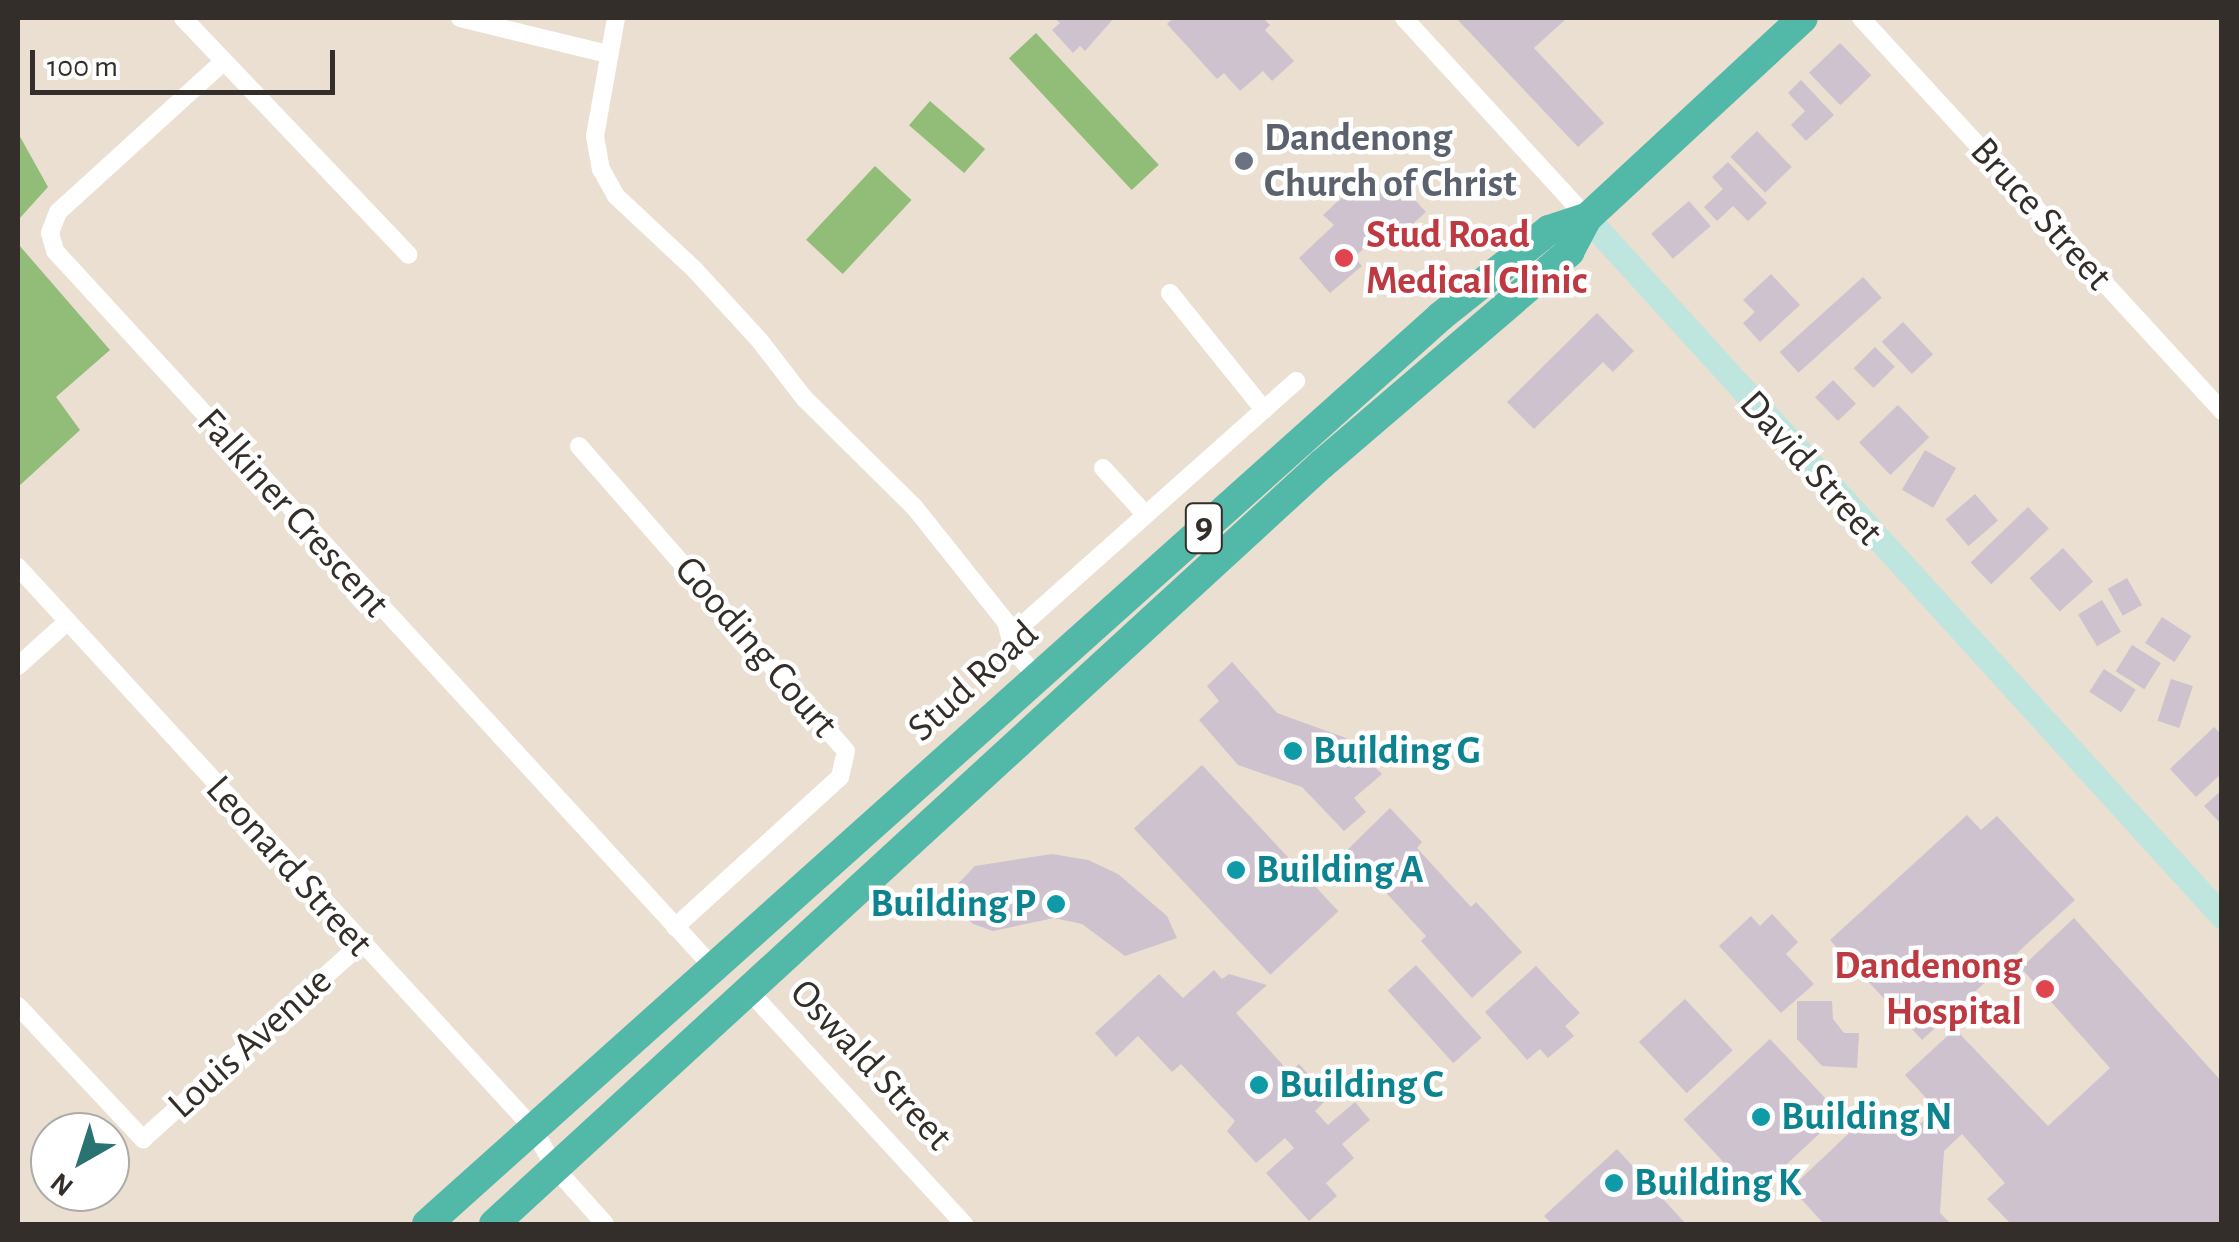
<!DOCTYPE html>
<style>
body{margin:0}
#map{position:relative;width:2239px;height:1242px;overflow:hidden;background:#eadfd0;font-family:"Alegreya Sans",sans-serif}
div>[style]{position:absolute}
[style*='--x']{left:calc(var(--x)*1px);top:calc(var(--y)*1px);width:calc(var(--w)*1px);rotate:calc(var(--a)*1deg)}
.green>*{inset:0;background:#92bd79;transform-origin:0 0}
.building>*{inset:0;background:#cfc2cf;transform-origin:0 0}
.minor>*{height:18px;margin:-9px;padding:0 9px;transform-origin:9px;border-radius:9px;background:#fff}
.secondary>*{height:25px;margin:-12.5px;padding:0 12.5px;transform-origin:12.5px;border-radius:12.5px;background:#bee5de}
.trunk>*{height:30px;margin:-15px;padding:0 15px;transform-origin:15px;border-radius:15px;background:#52b8a7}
.dots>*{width:28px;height:28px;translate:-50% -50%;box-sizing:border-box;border:5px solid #fff;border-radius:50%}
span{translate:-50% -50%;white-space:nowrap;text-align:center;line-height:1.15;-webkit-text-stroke:9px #fff;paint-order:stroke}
.shield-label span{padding:2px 8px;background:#fff;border:2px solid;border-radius:8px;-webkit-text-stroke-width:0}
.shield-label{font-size:38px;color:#332e29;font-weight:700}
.worship-label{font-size:40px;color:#5b616d;font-weight:700}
.left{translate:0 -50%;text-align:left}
.street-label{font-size:40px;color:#332e29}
.health-label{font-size:40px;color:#be3a42;font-weight:700}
.right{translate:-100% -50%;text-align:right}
.culture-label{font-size:40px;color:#0d838f;font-weight:700}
.frame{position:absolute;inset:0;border:20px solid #332e29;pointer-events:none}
.north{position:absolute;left:30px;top:1112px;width:100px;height:100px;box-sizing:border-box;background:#fff;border:2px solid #adaba9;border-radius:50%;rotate:219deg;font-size:28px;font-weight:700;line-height:40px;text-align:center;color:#332e29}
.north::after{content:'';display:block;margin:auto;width:35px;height:45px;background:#297370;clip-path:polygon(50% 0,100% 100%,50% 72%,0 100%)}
.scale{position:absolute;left:30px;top:50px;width:305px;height:45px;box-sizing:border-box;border:5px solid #332e29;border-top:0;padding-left:12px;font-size:30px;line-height:35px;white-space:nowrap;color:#332e29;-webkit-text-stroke:8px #fff;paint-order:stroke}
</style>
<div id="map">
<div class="green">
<i style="left:1036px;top:33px;width:180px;height:37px;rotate:47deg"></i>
<i style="left:930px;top:101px;width:73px;height:32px;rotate:41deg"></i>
<i style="clip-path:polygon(18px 133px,48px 187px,19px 219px,19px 245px,110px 350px,56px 397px,80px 430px,18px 487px)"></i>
<i style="left:875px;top:166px;width:50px;height:101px;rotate:43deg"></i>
</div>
<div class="building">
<i style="clip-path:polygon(1054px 18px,1114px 18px,1085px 51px,1080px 46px,1073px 53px,1052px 30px,1060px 23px)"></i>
<i style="clip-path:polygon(1173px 18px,1263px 18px,1270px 25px,1265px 30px,1294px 61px,1272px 81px,1263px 71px,1240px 91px,1224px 73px,1217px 79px,1167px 24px)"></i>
<i style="clip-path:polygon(1456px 18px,1567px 18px,1534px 48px,1604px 123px,1578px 147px)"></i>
<i style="left:1840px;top:43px;width:45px;height:43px;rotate:46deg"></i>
<i style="clip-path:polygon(1801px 80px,1834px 115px,1806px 141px,1791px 125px,1805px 111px,1788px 93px)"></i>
<i style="left:1757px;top:131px;width:50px;height:37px;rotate:46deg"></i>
<i style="clip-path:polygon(1728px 162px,1767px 203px,1748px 221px,1733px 206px,1717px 221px,1704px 207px,1723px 189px,1712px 177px)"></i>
<i style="clip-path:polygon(1391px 174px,1426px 212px,1396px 239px,1387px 229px,1354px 257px,1362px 266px,1330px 293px,1299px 258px,1334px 225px,1323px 215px,1353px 187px,1364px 198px)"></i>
<i style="left:1689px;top:201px;width:33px;height:50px;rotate:49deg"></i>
<i style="clip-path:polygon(1771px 274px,1800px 305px,1760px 342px,1743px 323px,1755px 312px,1743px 300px)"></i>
<i style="left:1863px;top:277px;width:28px;height:112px;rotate:48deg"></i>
<i style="clip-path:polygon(1597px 313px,1634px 351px,1613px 372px,1603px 362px,1534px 429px,1507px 402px)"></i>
<i style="left:1903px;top:322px;width:44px;height:29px;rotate:47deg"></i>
<i style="left:1875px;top:347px;width:28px;height:30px;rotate:45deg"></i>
<i style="left:1833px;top:380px;width:33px;height:25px;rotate:46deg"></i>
<i style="left:1898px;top:405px;width:45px;height:54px;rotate:46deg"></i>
<i style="left:1925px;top:450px;width:36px;height:46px;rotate:30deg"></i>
<i style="left:1975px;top:494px;width:35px;height:39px;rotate:49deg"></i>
<i style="left:2028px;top:507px;width:30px;height:80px;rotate:46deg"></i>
<i style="left:2063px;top:548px;width:45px;height:45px;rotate:48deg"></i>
<i style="left:2127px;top:578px;width:31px;height:22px;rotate:61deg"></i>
<i style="left:2102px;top:600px;width:37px;height:28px;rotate:59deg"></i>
<i style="left:2162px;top:617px;width:35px;height:31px;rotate:33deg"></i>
<i style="left:2132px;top:645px;width:34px;height:31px;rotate:32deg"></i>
<i style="clip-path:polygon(1232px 662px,1277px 713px,1346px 738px,1382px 774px,1354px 798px,1366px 812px,1344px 831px,1302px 787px,1238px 765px,1199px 720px,1219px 701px,1207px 686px)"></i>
<i style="left:2104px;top:669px;width:38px;height:27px;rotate:33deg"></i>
<i style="left:2171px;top:679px;width:23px;height:44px;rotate:18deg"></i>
<i style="clip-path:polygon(2214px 727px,2222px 735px,2222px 773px,2196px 797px,2170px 769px)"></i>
<i style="left:1202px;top:765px;width:200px;height:93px;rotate:47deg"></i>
<i style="clip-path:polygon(2222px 790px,2222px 825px,2204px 806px)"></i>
<i style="clip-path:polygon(1390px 808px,1422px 842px,1417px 848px,1471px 907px,1476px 902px,1522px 952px,1472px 998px,1421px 941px,1426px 936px,1378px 884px,1372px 889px,1342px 855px)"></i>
<i style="clip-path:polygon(1967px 815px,1981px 830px,1997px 816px,2075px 900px,1922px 1040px,1830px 940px)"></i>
<i style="clip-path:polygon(1052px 854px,1088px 860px,1118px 874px,1167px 916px,1177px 938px,1125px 956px,1082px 924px,1054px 918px,993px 931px,973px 924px,960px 912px,952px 890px,975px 866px)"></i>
<i style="clip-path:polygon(1772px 914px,1798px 942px,1786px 954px,1814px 984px,1781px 1013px,1719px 946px,1751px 916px,1760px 926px)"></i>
<i style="clip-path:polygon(2074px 918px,2222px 1082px,2222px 1224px,2011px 1224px,1987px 1199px,2005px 1183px,1962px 1134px,1944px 1151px,1940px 1213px,1951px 1224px,1824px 1224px,1791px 1188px,1865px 1118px,1873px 1126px,1920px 1124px,1936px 1109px,1905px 1075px,1955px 1029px,2048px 1126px,2110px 1068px,2021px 968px)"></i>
<i style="left:1416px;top:965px;width:98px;height:38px;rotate:48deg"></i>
<i style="clip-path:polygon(1536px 966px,1580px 1013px,1565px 1026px,1574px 1036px,1548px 1058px,1540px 1049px,1527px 1060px,1485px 1012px)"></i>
<i style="clip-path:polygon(1214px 970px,1222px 979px,1229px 974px,1267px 985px,1236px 1013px,1289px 1072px,1299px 1064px,1329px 1097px,1315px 1111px,1328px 1125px,1355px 1102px,1370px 1120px,1342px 1144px,1354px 1158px,1326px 1183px,1337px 1196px,1309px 1221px,1266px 1173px,1294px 1148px,1285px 1138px,1256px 1163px,1227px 1131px,1235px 1121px,1181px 1064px,1172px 1072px,1138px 1036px,1116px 1057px,1095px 1033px,1159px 974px,1183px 998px)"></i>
<i style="left:1685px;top:999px;width:70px;height:63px;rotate:47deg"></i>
<i style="clip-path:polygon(1797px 1001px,1832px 1001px,1833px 1019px,1844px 1033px,1859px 1033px,1857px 1068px,1822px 1066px,1797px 1039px)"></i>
<i style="left:1770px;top:1039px;width:103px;height:118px;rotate:47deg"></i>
<i style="clip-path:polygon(1617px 1149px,1686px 1224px,1552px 1224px,1544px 1216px)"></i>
</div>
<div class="minor">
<i style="--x:183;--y:18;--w:327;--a:46.4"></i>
<i style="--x:460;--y:18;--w:152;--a:13.7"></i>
<i style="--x:616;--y:18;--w:120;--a:100.1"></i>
<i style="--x:595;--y:136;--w:34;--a:80"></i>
<i style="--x:601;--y:169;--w:31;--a:61"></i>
<i style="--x:616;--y:196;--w:108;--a:43.1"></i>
<i style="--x:695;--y:270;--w:96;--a:47.5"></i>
<i style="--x:760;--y:341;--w:72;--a:52.3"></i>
<i style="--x:804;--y:398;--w:156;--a:44.7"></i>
<i style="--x:915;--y:508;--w:146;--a:51.4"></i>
<i style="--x:1006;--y:622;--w:28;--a:75"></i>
<i style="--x:1013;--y:649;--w:38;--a:50"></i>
<i style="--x:1404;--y:18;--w:271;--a:47.5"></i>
<i style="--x:1861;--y:18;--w:534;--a:47.43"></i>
<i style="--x:224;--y:61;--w:224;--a:137.7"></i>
<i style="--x:58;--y:212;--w:22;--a:111"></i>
<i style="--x:50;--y:233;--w:19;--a:74"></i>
<i style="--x:55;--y:251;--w:972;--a:47.42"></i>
<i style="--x:1170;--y:293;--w:150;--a:51.2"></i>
<i style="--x:579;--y:446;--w:405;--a:48.8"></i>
<i style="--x:846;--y:751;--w:27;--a:103"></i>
<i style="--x:840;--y:777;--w:223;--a:137.7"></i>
<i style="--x:1103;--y:468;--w:62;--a:47.6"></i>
<i style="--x:18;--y:567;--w:760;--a:47.45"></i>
<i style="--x:532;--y:1127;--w:47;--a:60.7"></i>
<i style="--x:555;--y:1168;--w:75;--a:48.2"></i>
<i style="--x:1011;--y:635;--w:382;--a:-41.7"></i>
<i style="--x:18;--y:666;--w:67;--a:-42"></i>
<i style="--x:750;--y:992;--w:316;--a:47.3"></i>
<i style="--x:18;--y:1006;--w:183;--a:46.8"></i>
<i style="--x:143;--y:1139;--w:291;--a:-41.8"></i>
</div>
<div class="secondary">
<i style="--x:1587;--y:218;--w:944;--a:47.71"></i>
</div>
<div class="trunk">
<i style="--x:427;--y:1224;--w:1361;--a:-41.84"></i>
<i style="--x:1441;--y:316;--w:138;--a:-38.5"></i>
<i style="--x:1549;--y:230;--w:40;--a:-18"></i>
<i style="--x:494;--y:1224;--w:1124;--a:-42.55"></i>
<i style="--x:1322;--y:464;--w:326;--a:-40.6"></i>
<i style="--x:1569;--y:252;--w:38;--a:-62"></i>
<i style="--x:1587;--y:218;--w:294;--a:-42.8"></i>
</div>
<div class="dots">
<i style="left:1244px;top:161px;background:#6b7280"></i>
<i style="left:1344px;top:258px;background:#e0444e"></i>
<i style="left:1293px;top:751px;background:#0f9aa8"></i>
<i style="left:1236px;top:870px;background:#0f9aa8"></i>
<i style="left:1056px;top:904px;background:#0f9aa8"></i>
<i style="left:2045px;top:989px;background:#e0444e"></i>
<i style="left:1259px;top:1085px;background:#0f9aa8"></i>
<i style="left:1761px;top:1117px;background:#0f9aa8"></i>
<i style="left:1614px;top:1183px;background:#0f9aa8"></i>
</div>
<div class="shield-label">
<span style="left:1204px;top:528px">9</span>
</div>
<div class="worship-label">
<span class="left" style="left:1264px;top:161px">Dandenong<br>Church of Christ</span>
</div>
<div class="street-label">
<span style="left:2041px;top:214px;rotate:48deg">Bruce Street</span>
<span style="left:1811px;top:468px;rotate:48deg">David Street</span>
<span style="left:293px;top:513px;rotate:48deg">Falkiner Crescent</span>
<span style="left:756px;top:647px;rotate:49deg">Gooding Court</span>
<span style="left:973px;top:681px;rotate:-42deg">Stud Road</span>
<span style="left:289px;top:866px;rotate:48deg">Leonard Street</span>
<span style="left:250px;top:1043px;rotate:-42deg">Louis Avenue</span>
<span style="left:871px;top:1065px;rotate:47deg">Oswald Street</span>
</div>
<div class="health-label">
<span class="left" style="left:1366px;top:258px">Stud Road<br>Medical Clinic</span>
<span class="right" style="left:2022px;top:989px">Dandenong<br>Hospital</span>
</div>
<div class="culture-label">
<span class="left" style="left:1313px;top:751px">Building G</span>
<span class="left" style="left:1256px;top:870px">Building A</span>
<span class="right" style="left:1036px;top:904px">Building P</span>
<span class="left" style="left:1279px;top:1085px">Building C</span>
<span class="left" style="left:1781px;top:1117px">Building N</span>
<span class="left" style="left:1634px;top:1183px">Building K</span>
</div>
<div class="frame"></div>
<div class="north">N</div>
<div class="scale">100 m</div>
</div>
